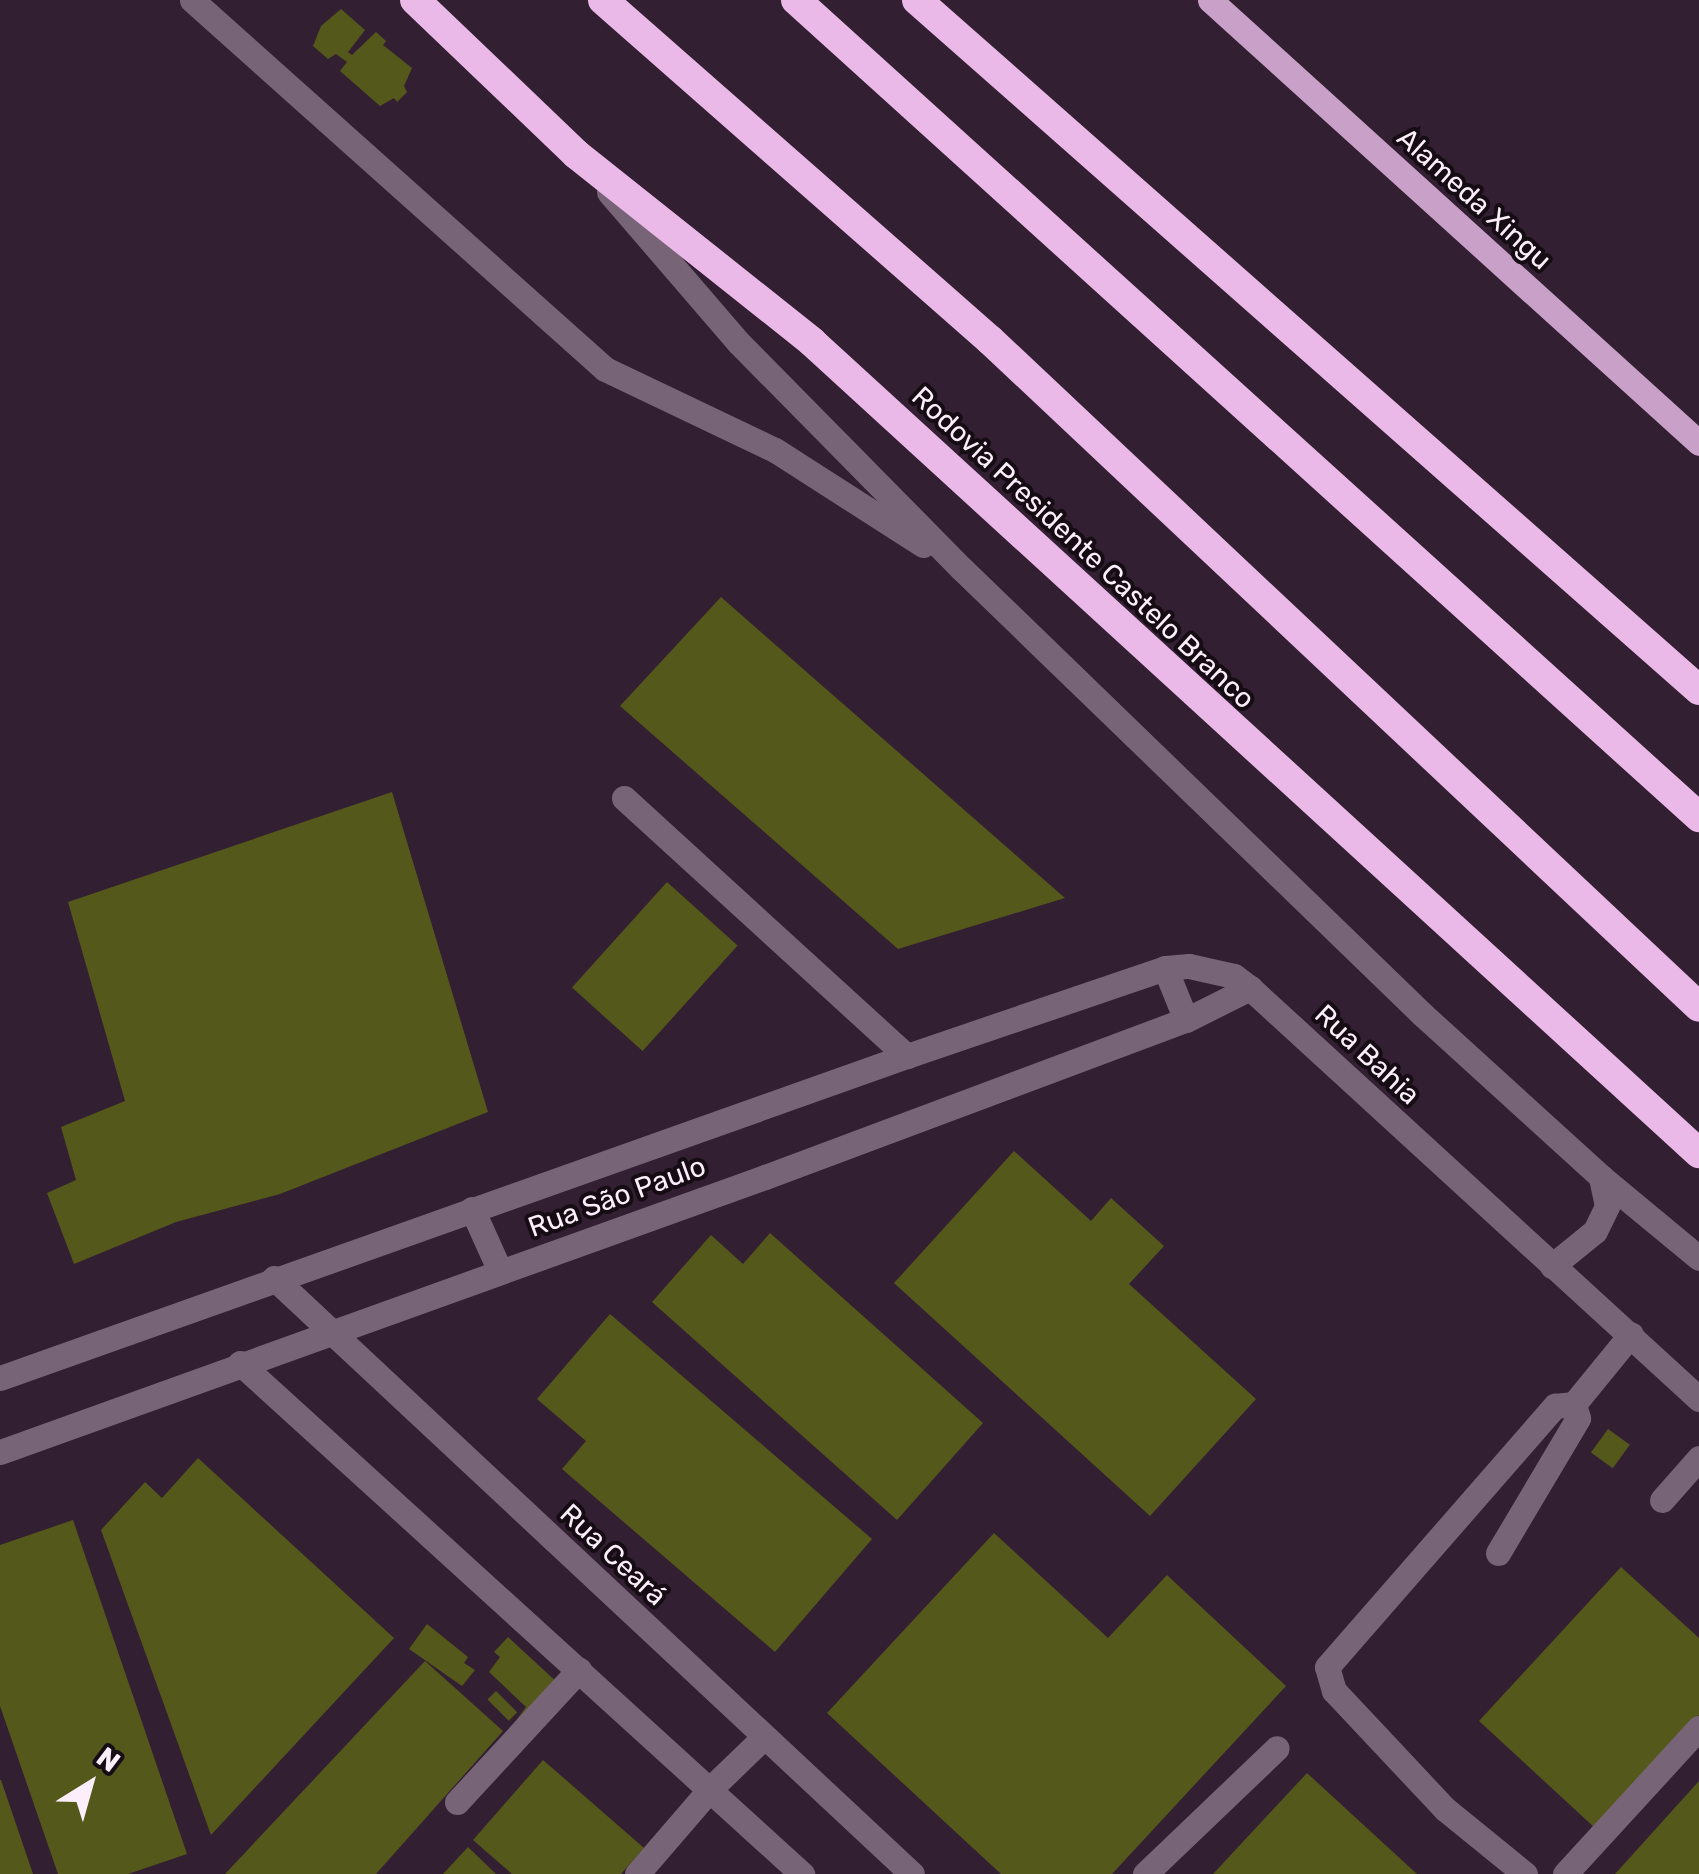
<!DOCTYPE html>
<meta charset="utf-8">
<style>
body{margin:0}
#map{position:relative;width:1699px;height:1874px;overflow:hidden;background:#321f32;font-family:Rubik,sans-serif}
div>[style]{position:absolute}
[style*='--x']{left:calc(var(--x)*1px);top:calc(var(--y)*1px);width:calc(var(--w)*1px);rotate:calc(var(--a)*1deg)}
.building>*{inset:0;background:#55581b;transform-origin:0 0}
.minor>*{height:25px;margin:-12.5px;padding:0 12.5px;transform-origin:12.5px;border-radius:12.5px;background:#786477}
.major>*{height:25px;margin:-12.5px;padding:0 12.5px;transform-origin:12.5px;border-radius:12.5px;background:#c9a1c8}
.highway>*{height:30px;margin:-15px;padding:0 15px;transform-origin:15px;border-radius:15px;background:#eab9e8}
span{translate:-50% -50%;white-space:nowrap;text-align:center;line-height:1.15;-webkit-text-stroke:8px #150c14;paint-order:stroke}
.street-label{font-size:28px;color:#fceefb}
.north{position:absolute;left:40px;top:1734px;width:100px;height:100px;-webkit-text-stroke:8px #150c14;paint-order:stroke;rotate:37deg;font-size:28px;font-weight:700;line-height:40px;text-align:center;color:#fceefb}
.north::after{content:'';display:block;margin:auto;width:35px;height:45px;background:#fceefb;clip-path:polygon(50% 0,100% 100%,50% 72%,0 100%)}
</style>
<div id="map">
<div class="building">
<i style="clip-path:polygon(341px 9px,365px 30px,348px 52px,352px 55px,376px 32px,386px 41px,383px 45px,412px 68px,404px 86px,407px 92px,397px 102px,394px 98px,380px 106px,340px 71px,347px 62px,336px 54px,328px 59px,313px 46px,321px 26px)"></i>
<i style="clip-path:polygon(721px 597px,1065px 898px,898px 949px,620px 706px)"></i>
<i style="clip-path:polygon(392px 792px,488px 1112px,280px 1194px,176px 1222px,74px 1264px,47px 1193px,76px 1180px,61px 1127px,125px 1101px,68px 902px)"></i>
<i style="left:667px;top:882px;width:95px;height:142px;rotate:42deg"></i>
<i style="clip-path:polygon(1014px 1151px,1091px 1221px,1111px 1198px,1164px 1246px,1129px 1284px,1256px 1399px,1150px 1516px,894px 1283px)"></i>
<i style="clip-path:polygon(770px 1233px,983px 1423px,897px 1520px,652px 1302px,711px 1235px,743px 1264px)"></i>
<i style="clip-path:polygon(610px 1314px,872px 1539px,775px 1652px,562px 1469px,586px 1441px,537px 1399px)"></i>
<i style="left:1608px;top:1429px;width:27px;height:29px;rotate:36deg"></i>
<i style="clip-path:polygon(198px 1458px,394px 1638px,211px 1835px,101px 1530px,145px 1482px,162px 1498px)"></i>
<i style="clip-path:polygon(73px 1520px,187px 1854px,128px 1874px,58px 1874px,0 1706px,0 1545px)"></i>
<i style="clip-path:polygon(994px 1533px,1108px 1638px,1167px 1575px,1286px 1686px,1112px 1874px,1001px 1874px,827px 1713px)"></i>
<i style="clip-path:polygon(1621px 1567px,1699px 1638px,1699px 1715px,1595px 1828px,1479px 1721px)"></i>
<i style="clip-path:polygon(427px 1624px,468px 1657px,464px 1663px,475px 1670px,462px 1686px,409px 1649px)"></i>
<i style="clip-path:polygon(508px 1637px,560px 1685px,507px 1733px,526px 1707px,489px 1672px,500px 1657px,494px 1652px)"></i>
<i style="clip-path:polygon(425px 1661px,503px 1731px,376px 1874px,225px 1874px)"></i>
<i style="left:496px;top:1691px;width:30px;height:12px;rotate:45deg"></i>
<i style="clip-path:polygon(543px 1760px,644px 1848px,621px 1874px,512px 1874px,473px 1840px)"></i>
<i style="clip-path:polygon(1307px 1773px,1417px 1874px,1213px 1874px)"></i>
<i style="clip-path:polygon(0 1780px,1px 1780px,33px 1874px,0 1874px)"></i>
<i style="clip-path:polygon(1699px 1781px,1699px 1874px,1615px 1874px)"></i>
<i style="clip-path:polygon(468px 1847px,496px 1874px,443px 1874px)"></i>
</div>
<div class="minor">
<i style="--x:192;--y:0;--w:554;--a:41.78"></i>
<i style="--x:605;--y:369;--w:188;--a:25.5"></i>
<i style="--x:775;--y:450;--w:176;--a:32.7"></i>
<i style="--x:609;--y:192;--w:199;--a:49.3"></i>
<i style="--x:739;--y:343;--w:317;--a:45.4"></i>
<i style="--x:962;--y:569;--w:640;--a:44.05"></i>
<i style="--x:1422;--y:1014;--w:242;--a:42.3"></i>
<i style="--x:1601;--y:1177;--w:127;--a:39.6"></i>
<i style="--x:624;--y:798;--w:383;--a:42.4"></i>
<i style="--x:1165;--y:968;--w:56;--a:68"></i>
<i style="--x:472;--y:1209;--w:68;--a:65.7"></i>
<i style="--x:1552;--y:1266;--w:55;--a:-39.1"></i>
<i style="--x:1595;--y:1231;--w:28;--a:-64"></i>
<i style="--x:1607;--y:1206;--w:30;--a:-102"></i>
<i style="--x:274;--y:1278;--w:873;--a:43.05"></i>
<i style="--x:240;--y:1363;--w:760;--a:42.28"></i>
<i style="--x:0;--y:1378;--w:962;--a:-19.55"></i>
<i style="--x:907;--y:1056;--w:273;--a:-18.8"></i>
<i style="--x:1165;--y:968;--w:24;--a:-5"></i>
<i style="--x:1189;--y:966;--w:46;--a:12.5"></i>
<i style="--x:1234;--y:976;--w:20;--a:37"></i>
<i style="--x:1250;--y:988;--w:609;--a:42.47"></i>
<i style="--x:0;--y:1452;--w:813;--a:-19.77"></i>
<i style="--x:765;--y:1177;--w:449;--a:-20.5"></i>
<i style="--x:1186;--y:1020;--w:72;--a:-26.6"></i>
<i style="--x:1662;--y:1500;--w:56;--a:-48.6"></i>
<i style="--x:1498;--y:1553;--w:157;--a:-59.3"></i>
<i style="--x:1578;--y:1418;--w:15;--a:-106"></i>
<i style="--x:1574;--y:1404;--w:90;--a:-50.8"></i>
<i style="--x:457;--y:1802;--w:180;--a:-47.3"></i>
<i style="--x:637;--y:1874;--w:112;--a:-49.3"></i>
<i style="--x:710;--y:1789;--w:75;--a:-43.9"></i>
<i style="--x:1145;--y:1874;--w:182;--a:-43.7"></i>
<i style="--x:1525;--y:1874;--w:103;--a:-140.9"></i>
<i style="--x:1445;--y:1809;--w:162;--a:-133.2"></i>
<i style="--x:1334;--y:1691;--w:25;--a:-106"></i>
<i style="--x:1327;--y:1667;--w:347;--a:-48.9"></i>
<i style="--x:1555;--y:1406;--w:19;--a:-6"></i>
<i style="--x:1565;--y:1874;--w:198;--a:-47.5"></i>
</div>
<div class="major">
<i style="--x:1210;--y:0;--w:660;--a:42.17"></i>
</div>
<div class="highway">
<i style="--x:415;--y:0;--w:223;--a:43.7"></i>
<i style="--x:576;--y:154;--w:302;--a:38.5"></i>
<i style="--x:812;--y:342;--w:1202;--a:42.44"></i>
<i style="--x:603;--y:0;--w:515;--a:41.3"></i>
<i style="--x:990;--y:340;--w:973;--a:43.25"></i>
<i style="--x:796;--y:0;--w:1218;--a:42.14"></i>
<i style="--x:917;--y:0;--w:1043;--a:41.42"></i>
</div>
<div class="street-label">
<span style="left:1474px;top:199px;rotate:42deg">Alameda Xingu</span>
<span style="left:1083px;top:548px;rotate:43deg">Rodovia Presidente Castelo Branco</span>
<span style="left:1367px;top:1055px;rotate:43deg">Rua Bahia</span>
<span style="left:617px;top:1197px;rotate:-20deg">Rua São Paulo</span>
<span style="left:613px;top:1555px;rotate:43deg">Rua Ceará</span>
</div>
<div class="north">N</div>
</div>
